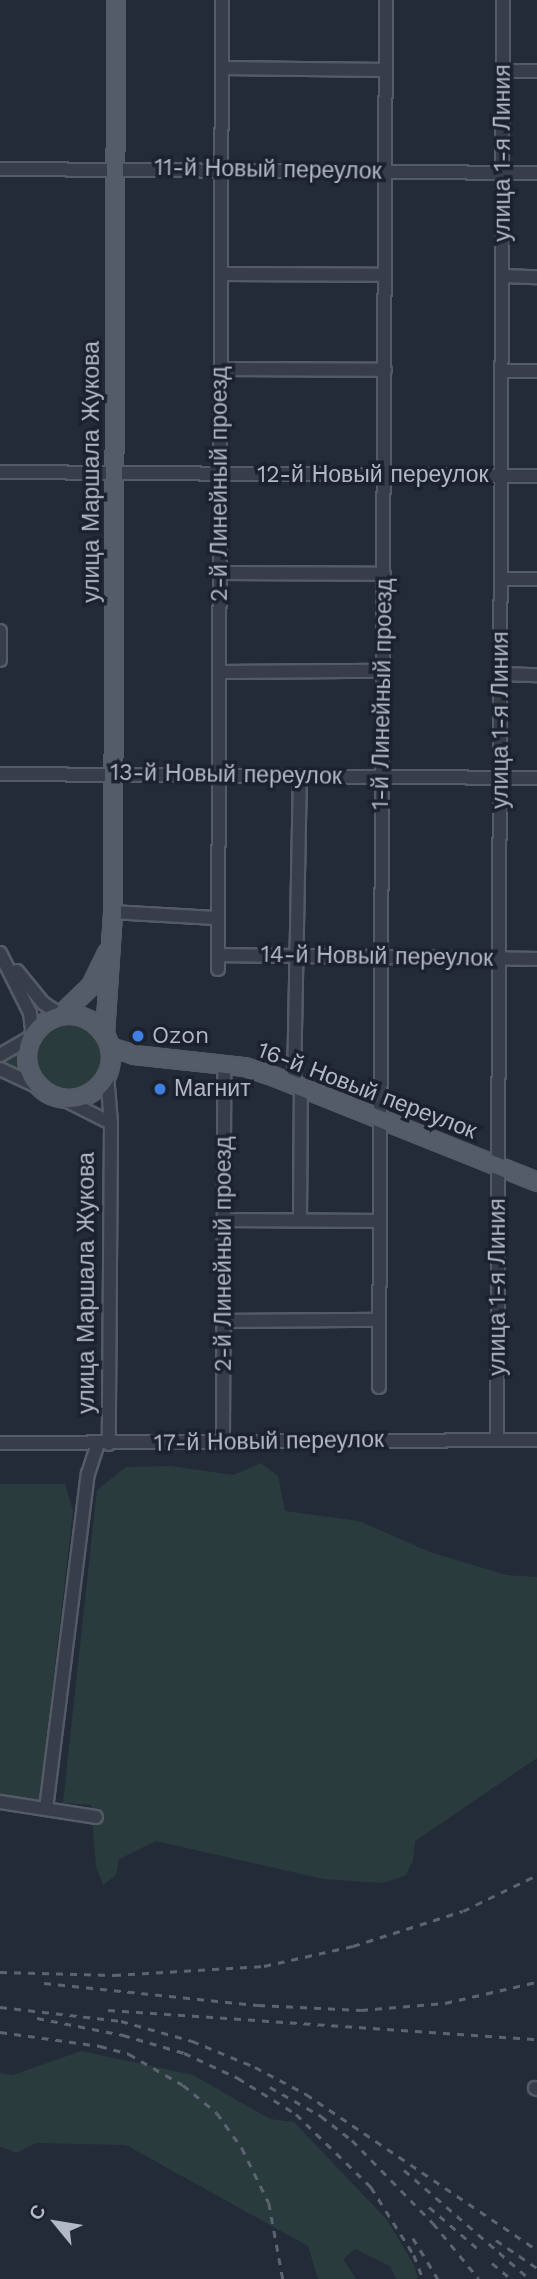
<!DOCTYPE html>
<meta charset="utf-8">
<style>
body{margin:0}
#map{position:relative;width:537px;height:2279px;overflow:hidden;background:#242b38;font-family:"Work Sans",sans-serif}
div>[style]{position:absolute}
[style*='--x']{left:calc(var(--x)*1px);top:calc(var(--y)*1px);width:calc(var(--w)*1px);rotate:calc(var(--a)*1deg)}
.green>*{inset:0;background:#2a3b3d}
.round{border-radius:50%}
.roads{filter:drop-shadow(2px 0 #555b66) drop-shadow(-2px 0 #555b66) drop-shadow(0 2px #555b66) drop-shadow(0 -2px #555b66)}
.minor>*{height:12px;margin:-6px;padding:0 6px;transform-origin:6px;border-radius:6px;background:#373d49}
.major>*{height:16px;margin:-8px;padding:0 8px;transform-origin:8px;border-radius:8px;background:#555c69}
.major>.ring{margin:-8px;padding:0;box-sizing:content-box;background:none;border:16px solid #555c69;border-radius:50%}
.rail>*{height:2.5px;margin-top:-1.25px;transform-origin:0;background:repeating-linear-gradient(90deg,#5c6371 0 7px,transparent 0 14px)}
.dots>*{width:19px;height:19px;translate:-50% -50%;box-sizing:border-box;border:4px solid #1c222d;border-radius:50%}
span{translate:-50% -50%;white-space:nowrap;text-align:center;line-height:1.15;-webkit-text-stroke:7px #1c222d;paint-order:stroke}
.street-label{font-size:23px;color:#b2b8c5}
.poi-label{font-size:23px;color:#b2b8c5}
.left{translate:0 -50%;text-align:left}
.north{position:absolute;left:21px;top:2188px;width:70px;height:70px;-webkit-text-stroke:5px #1c222d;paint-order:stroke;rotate:300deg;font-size:19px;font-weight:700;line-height:28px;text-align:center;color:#b2b8c5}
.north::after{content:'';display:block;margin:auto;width:24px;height:32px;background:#b2b8c5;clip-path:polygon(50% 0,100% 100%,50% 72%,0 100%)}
</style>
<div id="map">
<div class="green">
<i class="round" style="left:33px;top:1021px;width:72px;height:72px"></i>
<i style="clip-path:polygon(19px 1048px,20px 1072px,0 1063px)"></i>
<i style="clip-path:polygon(261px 1463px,278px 1476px,285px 1511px,359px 1521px,430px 1552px,506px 1575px,537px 1577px,537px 1758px,415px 1841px,413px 1861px,405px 1876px,382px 1883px,323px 1879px,156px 1841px,119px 1859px,116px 1875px,103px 1885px,96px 1867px,91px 1805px,63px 1803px,97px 1490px,126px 1467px,170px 1466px,233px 1475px)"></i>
<i style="clip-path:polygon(0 1484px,65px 1484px,73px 1511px,39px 1802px,0 1796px)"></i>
<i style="clip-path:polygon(81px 2051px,193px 2075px,270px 2119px,294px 2122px,387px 2220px,414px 2265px,418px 2279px,396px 2279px,390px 2266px,355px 2249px,343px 2259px,356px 2279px,318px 2279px,308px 2246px,126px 2145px,36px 2143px,16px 2153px,0 2146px,0 2073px,13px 2075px)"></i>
</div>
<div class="roads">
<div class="minor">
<i style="--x:222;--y:68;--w:164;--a:0.7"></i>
<i style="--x:503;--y:71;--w:34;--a:0"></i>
<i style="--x:0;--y:169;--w:537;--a:0.43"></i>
<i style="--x:221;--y:274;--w:164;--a:0.3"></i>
<i style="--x:502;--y:276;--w:35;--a:2"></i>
<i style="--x:220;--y:369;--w:165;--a:0.3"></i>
<i style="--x:502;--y:371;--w:35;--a:0"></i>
<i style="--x:0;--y:472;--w:537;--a:0.43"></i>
<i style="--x:220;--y:573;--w:164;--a:0.3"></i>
<i style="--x:501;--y:579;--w:36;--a:0"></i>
<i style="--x:0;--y:660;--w:29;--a:-90"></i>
<i style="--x:219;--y:672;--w:163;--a:-0.4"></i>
<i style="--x:502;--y:674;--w:35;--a:2"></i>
<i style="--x:0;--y:774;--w:537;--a:0.43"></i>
<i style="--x:113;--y:912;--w:105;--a:3.3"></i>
<i style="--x:0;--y:953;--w:67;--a:63.4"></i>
<i style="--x:30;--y:1013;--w:23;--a:83"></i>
<i style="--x:33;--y:1036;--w:38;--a:150"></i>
<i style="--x:218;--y:955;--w:319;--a:0.7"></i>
<i style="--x:218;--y:969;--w:969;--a:-89.76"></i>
<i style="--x:17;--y:971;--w:41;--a:50.9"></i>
<i style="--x:43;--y:1003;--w:22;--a:34"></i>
<i style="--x:0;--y:1069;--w:45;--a:24.9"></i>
<i style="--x:107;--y:1075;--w:48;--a:85.2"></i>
<i style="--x:111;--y:1123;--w:321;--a:90.4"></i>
<i style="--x:294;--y:1084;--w:307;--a:-88.9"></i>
<i style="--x:61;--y:1098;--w:56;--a:26.6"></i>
<i style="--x:224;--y:1220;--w:155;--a:0.4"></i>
<i style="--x:300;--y:1220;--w:133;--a:-89.6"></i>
<i style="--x:223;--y:1321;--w:156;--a:-0.4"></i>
<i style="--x:379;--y:1387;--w:1387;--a:-89.71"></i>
<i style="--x:497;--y:1440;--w:1440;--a:-89.76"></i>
<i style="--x:0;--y:1443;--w:537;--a:-0.32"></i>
<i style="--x:223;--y:1443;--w:378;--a:-89.8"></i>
<i style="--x:0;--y:1802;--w:97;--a:8.9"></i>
<i style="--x:46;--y:1809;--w:338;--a:-82.9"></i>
<i style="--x:88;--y:1474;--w:32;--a:-72"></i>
<i style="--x:535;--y:2088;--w:2;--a:27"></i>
</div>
<div class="major">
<i style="--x:61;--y:1015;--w:42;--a:-44"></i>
<i style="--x:91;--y:986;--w:37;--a:-64"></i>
<i class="ring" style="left:27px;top:1015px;width:68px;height:68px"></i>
<i style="--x:105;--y:1034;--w:122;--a:-86.2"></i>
<i style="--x:113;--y:912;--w:912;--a:-89.81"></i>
<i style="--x:110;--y:1047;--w:25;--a:18"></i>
<i style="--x:134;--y:1055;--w:112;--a:6.2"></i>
<i style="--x:245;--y:1067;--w:26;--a:18"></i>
<i style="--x:270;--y:1075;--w:288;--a:21.8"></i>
</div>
</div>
<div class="rail">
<i style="--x:0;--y:1972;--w:114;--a:1.5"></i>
<i style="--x:114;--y:1975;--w:150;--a:-3.4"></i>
<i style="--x:264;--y:1966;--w:91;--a:-12.7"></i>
<i style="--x:353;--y:1946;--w:115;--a:-17.7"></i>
<i style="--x:463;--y:1911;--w:82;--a:-25.9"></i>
<i style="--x:44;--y:1983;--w:215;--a:5.9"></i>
<i style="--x:258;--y:2005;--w:103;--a:2.8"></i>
<i style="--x:361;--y:2010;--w:84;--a:-4.8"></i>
<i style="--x:445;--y:2003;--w:94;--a:-12.9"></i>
<i style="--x:0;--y:2007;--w:122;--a:6.6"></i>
<i style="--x:121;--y:2021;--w:74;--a:15.7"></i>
<i style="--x:192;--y:2041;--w:68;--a:22.4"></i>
<i style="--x:255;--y:2067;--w:58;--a:27.9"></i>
<i style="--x:306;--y:2094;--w:279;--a:34"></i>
<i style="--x:108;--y:2010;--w:430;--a:3.9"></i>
<i style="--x:37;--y:2018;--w:88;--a:11.2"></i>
<i style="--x:123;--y:2035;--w:64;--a:16.4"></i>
<i style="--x:184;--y:2053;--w:60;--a:24.8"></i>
<i style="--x:238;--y:2078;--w:68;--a:31.8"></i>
<i style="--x:296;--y:2114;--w:105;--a:44.2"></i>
<i style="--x:371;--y:2187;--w:80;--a:57.7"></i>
<i style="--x:414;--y:2255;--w:26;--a:69"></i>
<i style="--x:0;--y:2032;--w:101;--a:8"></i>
<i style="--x:100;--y:2046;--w:30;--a:15"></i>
<i style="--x:129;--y:2054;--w:62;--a:29.9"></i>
<i style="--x:183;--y:2085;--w:44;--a:39.5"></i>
<i style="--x:217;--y:2113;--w:43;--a:54.5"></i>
<i style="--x:242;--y:2148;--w:61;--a:63.9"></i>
<i style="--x:269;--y:2203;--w:77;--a:79.6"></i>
<i style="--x:270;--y:2087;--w:59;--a:29.6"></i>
<i style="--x:321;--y:2116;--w:39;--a:38"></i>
<i style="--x:352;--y:2140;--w:116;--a:45.7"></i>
<i style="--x:433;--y:2223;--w:72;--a:50.6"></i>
<i style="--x:404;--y:2170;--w:167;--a:40.9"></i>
<i style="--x:429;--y:2207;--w:63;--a:40.5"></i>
<i style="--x:413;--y:2238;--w:48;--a:58.6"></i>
<i style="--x:496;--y:2240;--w:50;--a:34.3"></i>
<i style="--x:492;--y:2263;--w:25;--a:40"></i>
</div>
<div class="dots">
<i style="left:138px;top:1036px;background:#3f7fe0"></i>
<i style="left:160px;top:1089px;background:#3f7fe0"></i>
</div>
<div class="street-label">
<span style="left:503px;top:153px;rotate:-90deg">улица 1-я Линия</span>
<span style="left:268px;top:170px;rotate:1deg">11-й Новый переулок</span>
<span style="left:92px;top:472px;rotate:-90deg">улица Маршала Жукова</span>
<span style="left:373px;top:475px">12-й Новый переулок</span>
<span style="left:220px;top:484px;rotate:-90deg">2-й Линейный проезд</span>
<span style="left:383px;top:694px;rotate:-89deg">1-й Линейный проезд</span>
<span style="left:501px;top:720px;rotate:-90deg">улица 1-я Линия</span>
<span style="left:226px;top:775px;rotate:1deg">13-й Новый переулок</span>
<span style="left:377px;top:957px;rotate:1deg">14-й Новый переулок</span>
<span style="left:367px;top:1091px;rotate:21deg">16-й Новый переулок</span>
<span style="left:224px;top:1254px;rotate:-90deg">2-й Линейный проезд</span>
<span style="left:87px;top:1283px;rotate:-90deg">улица Маршала Жукова</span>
<span style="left:498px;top:1287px;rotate:-90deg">улица 1-я Линия</span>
<span style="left:269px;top:1442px;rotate:-1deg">17-й Новый переулок</span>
</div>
<div class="poi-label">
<span class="left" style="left:152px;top:1036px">Ozon</span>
<span class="left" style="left:174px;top:1089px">Магнит</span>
</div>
<div class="north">С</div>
</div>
